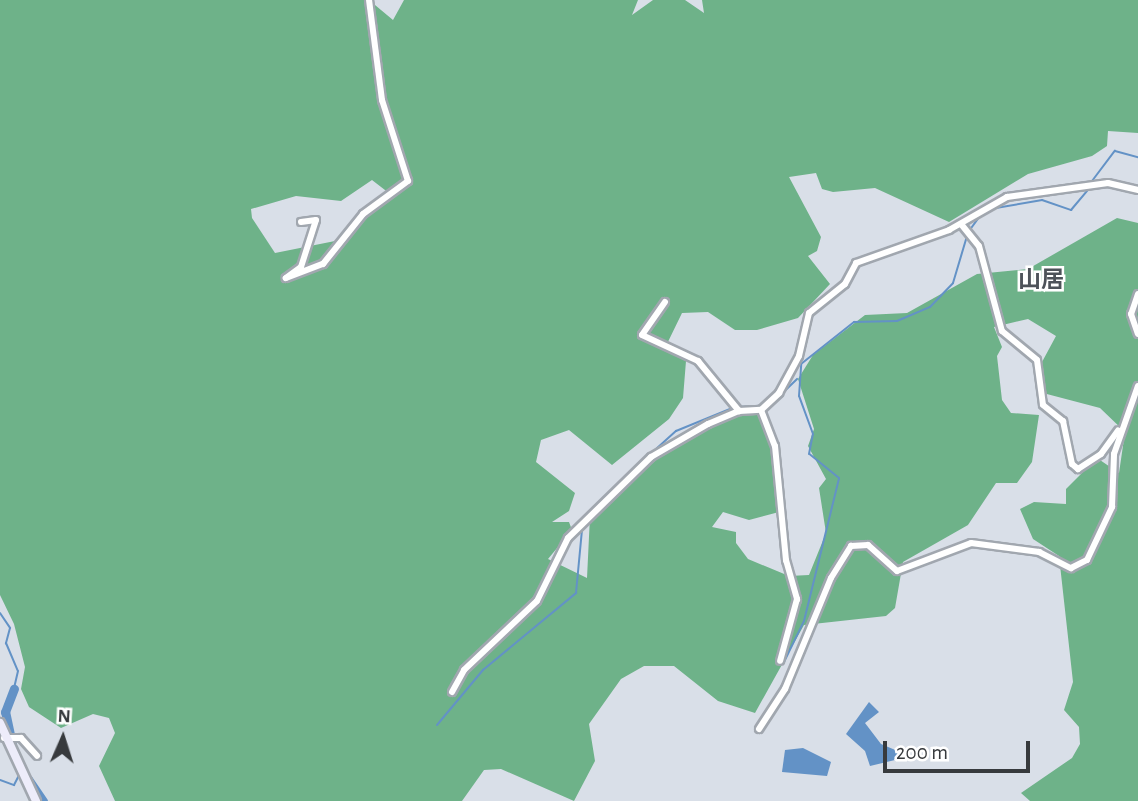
<!DOCTYPE html>
<meta charset="utf-8">
<style>
body{margin:0}
#map{position:relative;width:1138px;height:801px;overflow:hidden;background:#d9dfe8;font-family:"Alegreya Sans","Noto Sans JP",sans-serif}
div>[style]{position:absolute}
[style*='--x']{left:calc(var(--x)*1px);top:calc(var(--y)*1px);width:calc(var(--w)*1px);rotate:calc(var(--a)*1deg)}
.forest>*{inset:0;background:#6eb289}
.water>*{inset:0;background:#6392c6}
.stream>*{height:2px;margin:-1px;padding:0 1px;transform-origin:1px;border-radius:1px;background:#6392c6}
.river>*{height:9px;margin:-4.5px;padding:0 4.5px;transform-origin:4.5px;border-radius:4.5px;background:#6392c6}
.roads{filter:drop-shadow(2px 0 #a1a7af) drop-shadow(-2px 0 #a1a7af) drop-shadow(0 2px #a1a7af) drop-shadow(0 -2px #a1a7af)}
.street>*{height:6px;margin:-3px;padding:0 3px;transform-origin:3px;border-radius:3px;background:#fff}
.secondary>*{height:8px;margin:-4px;padding:0 4px;transform-origin:4px;border-radius:4px;background:#edecfa}
span{translate:-50% -50%;white-space:nowrap;text-align:center;line-height:1.15;-webkit-text-stroke:5px #fff;paint-order:stroke}
.neighbourhood-label{font-size:23px;color:#4d5259;font-weight:700}
.north{position:absolute;left:28px;top:703px;width:70px;height:70px;-webkit-text-stroke:5px #fff;paint-order:stroke;rotate:3deg;font-size:19px;font-weight:700;line-height:28px;text-align:center;color:#373a3d}
.north::after{content:'';display:block;margin:auto;width:24px;height:32px;background:#373a3d;clip-path:polygon(50% 0,100% 100%,50% 72%,0 100%)}
.scale{position:absolute;left:883px;top:741px;width:147px;height:32px;box-sizing:border-box;border:4px solid #373a3d;border-top:0;padding-left:9px;font-size:21px;line-height:24px;white-space:nowrap;color:#373a3d;-webkit-text-stroke:5px #fff;paint-order:stroke}
</style>
<div id="map">
<div class="forest">
<i style="clip-path:polygon(evenodd,0 0,369px 0,393px 20px,404px 0,638px 0,632px 15px,653px 0,685px 0,704px 13px,702px 0,1138px 0,1138px 133px,1108px 131px,1107px 146px,1092px 156px,1028px 174px,949px 222px,875px 188px,833px 192px,822px 189px,816px 173px,789px 177px,821px 237px,817px 251px,808px 256px,830px 284px,798px 318px,757px 330px,735px 330px,708px 312px,682px 313px,664px 350px,686px 361px,683px 398px,669px 419px,612px 465px,569px 430px,541px 440px,536px 462px,575px 493px,569px 511px,552px 522px,569px 522px,572px 530px,548px 559px,587px 578px,590px 516px,677px 442px,736px 415px,758px 414px,772px 445px,779px 512px,749px 520px,723px 512px,712px 527px,736px 532px,736px 543px,748px 559px,789px 576px,809px 575px,826px 533px,819px 488px,826px 479px,808px 446px,814px 429px,798px 379px,813px 355px,865px 315px,907px 313px,977px 274px,1028px 269px,1117px 218px,1138px 223px,1138px 801px,1030px 801px,1021px 793px,1072px 758px,1080px 744px,1079px 727px,1064px 710px,1073px 682px,1059px 556px,1033px 539px,1020px 509px,1034px 502px,1066px 504px,1066px 489px,1097px 458px,1119px 473px,1125px 432px,1100px 408px,1043px 393px,1042px 362px,1056px 336px,1028px 319px,994px 327px,1002px 347px,997px 356px,1002px 400px,1011px 413px,1039px 415px,1032px 462px,1017px 483px,996px 483px,968px 525px,903px 562px,895px 608px,886px 616px,804px 625px,755px 713px,718px 701px,674px 666px,644px 666px,621px 679px,589px 724px,595px 761px,574px 801px,501px 769px,484px 770px,462px 801px,115px 801px,99px 766px,115px 733px,109px 718px,93px 714px,61px 728px,29px 707px,21px 689px,25px 667px,14px 624px,0 595px,0 0,372px 180px,394px 197px,335px 241px,275px 253px,252px 218px,251px 209px,296px 196px,341px 201px,372px 180px)"></i>
</div>
<div class="water">
<i style="clip-path:polygon(869px 702px,879px 712px,865px 723px,881px 744px,900px 752px,895px 760px,870px 766px,865px 751px,846px 734px)"></i>
<i style="clip-path:polygon(803px 748px,831px 762px,827px 776px,782px 772px,785px 750px)"></i>
</div>
<div class="stream">
<i style="--x:1092;--y:181;--w:38;--a:-53"></i>
<i style="--x:1115;--y:151;--w:24;--a:15"></i>
<i style="--x:990;--y:209;--w:53;--a:-9.8"></i>
<i style="--x:1042;--y:200;--w:31;--a:19"></i>
<i style="--x:1071;--y:210;--w:26;--a:-50"></i>
<i style="--x:969;--y:231;--w:19;--a:-54"></i>
<i style="--x:769;--y:406;--w:39;--a:-44"></i>
<i style="--x:738;--y:407;--w:22;--a:-3"></i>
<i style="--x:645;--y:459;--w:42;--a:-42.1"></i>
<i style="--x:676;--y:431;--w:61;--a:-22.3"></i>
<i style="--x:588;--y:515;--w:40;--a:-45"></i>
<i style="--x:0;--y:613;--w:18;--a:56"></i>
<i style="--x:10;--y:628;--w:16;--a:105"></i>
<i style="--x:6;--y:643;--w:30;--a:67"></i>
<i style="--x:18;--y:671;--w:18;--a:103"></i>
<i style="--x:783;--y:664;--w:48;--a:-64"></i>
<i style="--x:804;--y:621;--w:147;--a:-76.2"></i>
<i style="--x:839;--y:478;--w:38;--a:-141"></i>
<i style="--x:809;--y:454;--w:20;--a:-79"></i>
<i style="--x:813;--y:434;--w:40;--a:-110.2"></i>
<i style="--x:799;--y:396;--w:32;--a:-86"></i>
<i style="--x:801;--y:364;--w:68;--a:-38.4"></i>
<i style="--x:854;--y:322;--w:43;--a:-1.3"></i>
<i style="--x:897;--y:321;--w:36;--a:-23"></i>
<i style="--x:930;--y:307;--w:33;--a:-46"></i>
<i style="--x:953;--y:283;--w:49;--a:-73.4"></i>
<i style="--x:437;--y:725;--w:72;--a:-50.1"></i>
<i style="--x:483;--y:670;--w:121;--a:-39.6"></i>
<i style="--x:576;--y:593;--w:64;--a:-84.6"></i>
<i style="--x:0;--y:780;--w:15;--a:20"></i>
<i style="--x:14;--y:785;--w:11;--a:-63"></i>
</div>
<div class="river">
<i style="--x:12;--y:744;--w:33;--a:-102"></i>
<i style="--x:5;--y:712;--w:25;--a:-69"></i>
<i style="--x:28;--y:779;--w:27;--a:56"></i>
</div>
<div class="roads">
<div class="street">
<i style="--x:301;--y:222;--w:15;--a:-8"></i>
<i style="--x:316;--y:220;--w:49;--a:107.7"></i>
<i style="--x:301;--y:267;--w:19;--a:144"></i>
<i style="--x:286;--y:278;--w:40;--a:-21"></i>
<i style="--x:323;--y:264;--w:64;--a:-51.3"></i>
<i style="--x:363;--y:214;--w:56;--a:-36.3"></i>
<i style="--x:408;--y:181;--w:85;--a:-107.8"></i>
<i style="--x:382;--y:100;--w:101;--a:-97.4"></i>
<i style="--x:961;--y:224;--w:28;--a:51"></i>
<i style="--x:979;--y:246;--w:88;--a:74.9"></i>
<i style="--x:1002;--y:331;--w:45;--a:39.6"></i>
<i style="--x:1037;--y:360;--w:45;--a:82.4"></i>
<i style="--x:1043;--y:405;--w:26;--a:39"></i>
<i style="--x:1063;--y:421;--w:44;--a:78.2"></i>
<i style="--x:1072;--y:464;--w:8;--a:40"></i>
<i style="--x:1078;--y:469;--w:27;--a:-33"></i>
<i style="--x:1101;--y:454;--w:29;--a:-54"></i>
<i style="--x:1138;--y:294;--w:21;--a:109"></i>
<i style="--x:1131;--y:314;--w:21;--a:71"></i>
<i style="--x:665;--y:302;--w:40;--a:124.9"></i>
<i style="--x:642;--y:335;--w:62;--a:24.9"></i>
<i style="--x:698;--y:361;--w:65;--a:50.6"></i>
<i style="--x:761;--y:410;--w:39;--a:69"></i>
<i style="--x:775;--y:446;--w:115;--a:84.5"></i>
<i style="--x:786;--y:560;--w:41;--a:74.2"></i>
<i style="--x:797;--y:599;--w:64;--a:105.3"></i>
<i style="--x:452;--y:692;--w:25;--a:-61"></i>
<i style="--x:464;--y:670;--w:100;--a:-43.4"></i>
<i style="--x:537;--y:601;--w:70;--a:-63.8"></i>
<i style="--x:568;--y:538;--w:116;--a:-44.3"></i>
<i style="--x:651;--y:457;--w:66;--a:-30.1"></i>
<i style="--x:708;--y:424;--w:34;--a:-23"></i>
<i style="--x:739;--y:411;--w:22;--a:-3"></i>
<i style="--x:761;--y:410;--w:25;--a:-43"></i>
<i style="--x:779;--y:393;--w:42;--a:-61.6"></i>
<i style="--x:799;--y:356;--w:44;--a:-76.9"></i>
<i style="--x:809;--y:313;--w:46;--a:-38.9"></i>
<i style="--x:845;--y:284;--w:24;--a:-62"></i>
<i style="--x:856;--y:263;--w:99;--a:-19.5"></i>
<i style="--x:949;--y:230;--w:67;--a:-29.6"></i>
<i style="--x:1007;--y:197;--w:102;--a:-7.9"></i>
<i style="--x:1108;--y:183;--w:31;--a:13"></i>
<i style="--x:759;--y:729;--w:48;--a:-57"></i>
<i style="--x:785;--y:689;--w:120;--a:-67.5"></i>
<i style="--x:831;--y:578;--w:38;--a:-58"></i>
<i style="--x:851;--y:546;--w:17;--a:-3"></i>
<i style="--x:868;--y:545;--w:39;--a:42"></i>
<i style="--x:897;--y:571;--w:79;--a:-20.7"></i>
<i style="--x:971;--y:543;--w:69;--a:7.5"></i>
<i style="--x:1039;--y:552;--w:36;--a:27"></i>
<i style="--x:1071;--y:568;--w:18;--a:-27"></i>
<i style="--x:1087;--y:560;--w:59;--a:-64.7"></i>
<i style="--x:1112;--y:507;--w:53;--a:-87.8"></i>
<i style="--x:1114;--y:454;--w:72;--a:-70.6"></i>
<i style="--x:4;--y:738;--w:17;--a:0"></i>
<i style="--x:21;--y:738;--w:24;--a:48"></i>
</div>
<div class="secondary">
<i style="--x:0;--y:723;--w:86;--a:65.2"></i>
</div>
</div>
<div class="neighbourhood-label">
<span style="left:1041px;top:281px">山居</span>
</div>
<div class="north">N</div>
<div class="scale">200 m</div>
</div>
